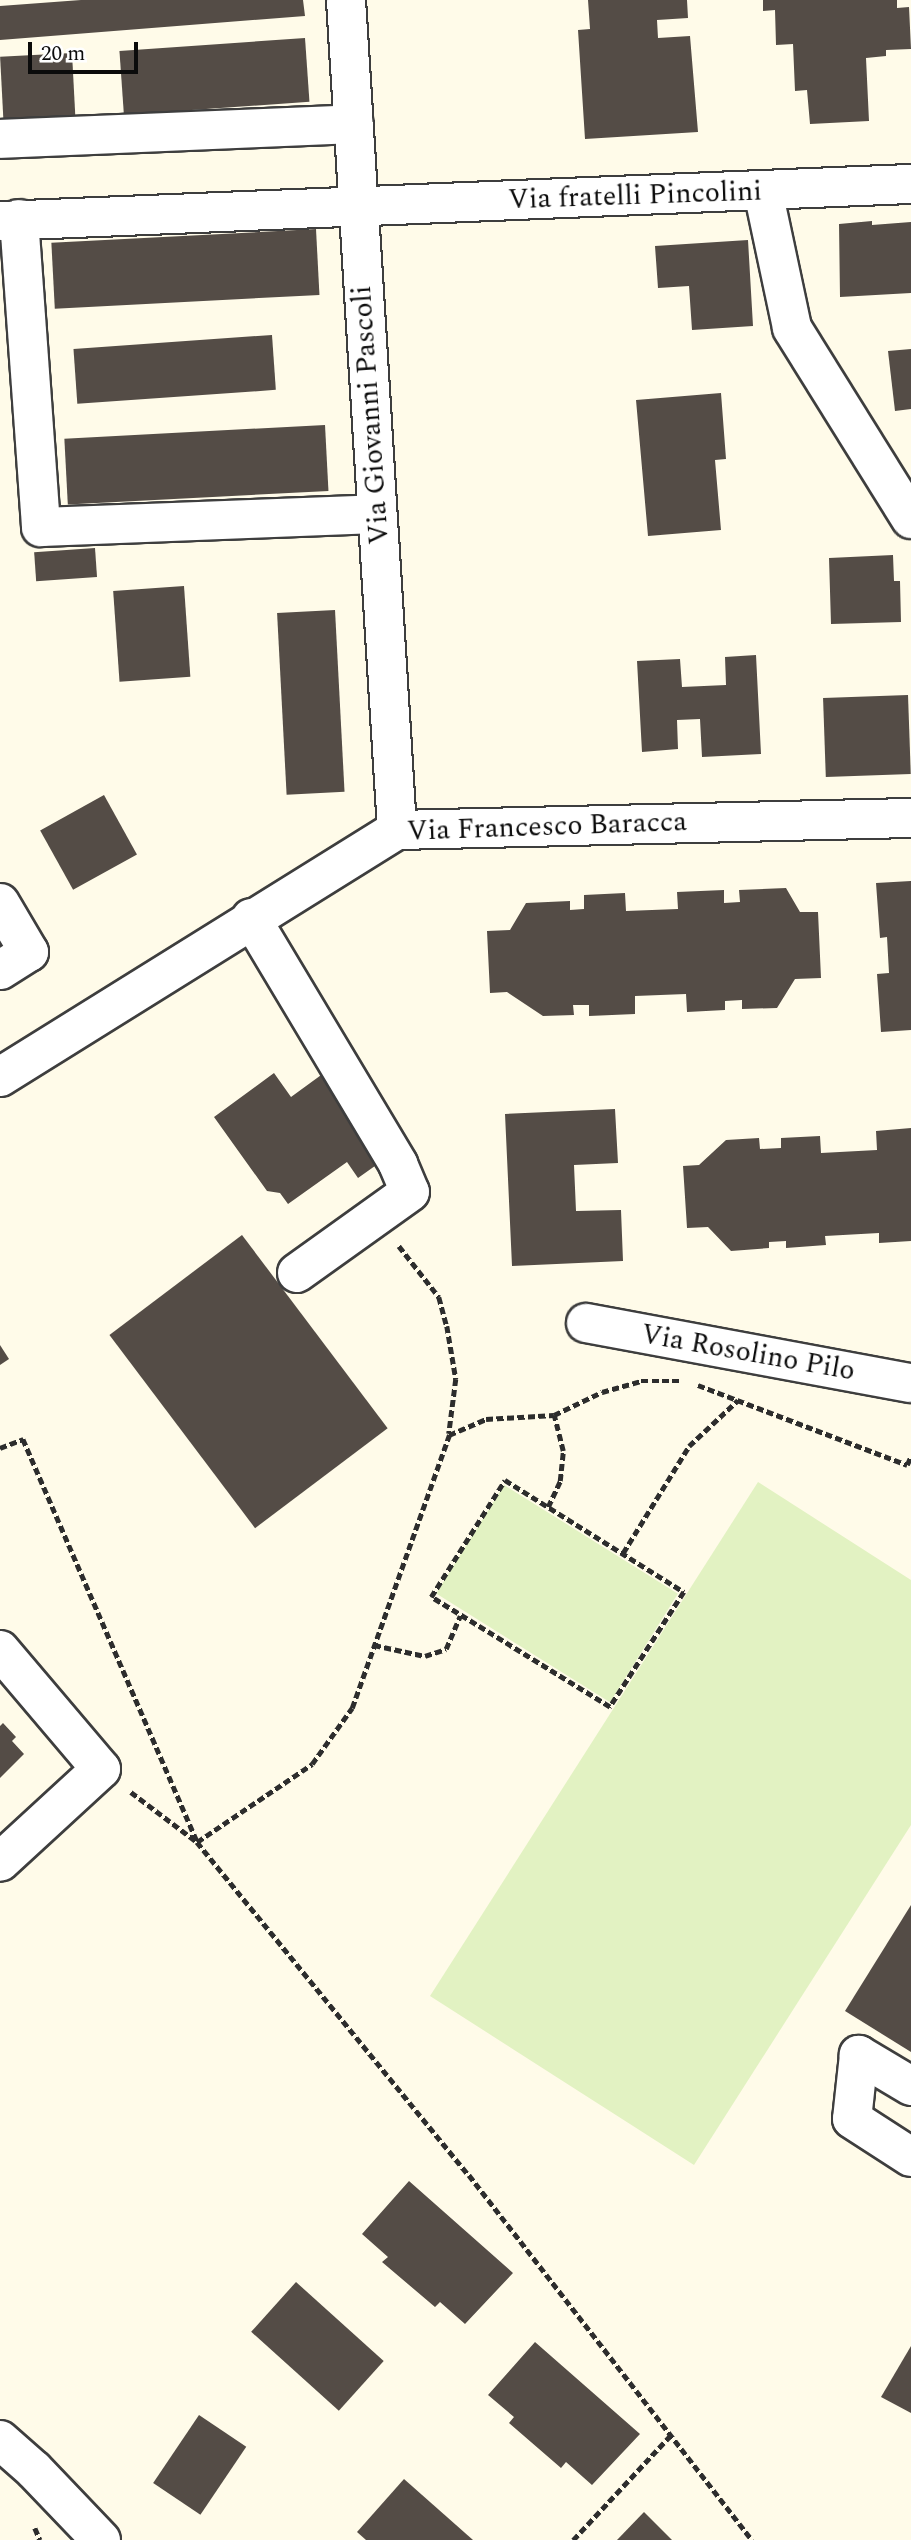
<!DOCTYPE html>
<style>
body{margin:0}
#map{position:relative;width:911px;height:2540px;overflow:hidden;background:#fffbe9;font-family:Spectral,serif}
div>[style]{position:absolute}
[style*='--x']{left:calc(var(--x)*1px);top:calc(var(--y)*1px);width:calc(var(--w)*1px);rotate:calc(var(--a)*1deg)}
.pitch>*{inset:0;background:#e2f2c2;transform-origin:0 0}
.building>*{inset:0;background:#544c46;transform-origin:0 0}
.path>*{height:4.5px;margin-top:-2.25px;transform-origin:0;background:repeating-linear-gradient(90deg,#2d2d2d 0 7px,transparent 0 10.5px)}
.roads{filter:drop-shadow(2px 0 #3e3e3e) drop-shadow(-2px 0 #3e3e3e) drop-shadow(0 2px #3e3e3e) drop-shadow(0 -2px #3e3e3e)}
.minor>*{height:38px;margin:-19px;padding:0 19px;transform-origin:19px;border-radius:19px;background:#fff}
span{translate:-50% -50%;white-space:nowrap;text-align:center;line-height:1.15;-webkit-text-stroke:7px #fff;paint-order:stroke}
.street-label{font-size:28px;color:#0b0b0b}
.scale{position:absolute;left:28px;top:42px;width:110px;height:32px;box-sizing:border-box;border:4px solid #0b0b0b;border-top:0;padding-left:9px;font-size:21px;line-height:24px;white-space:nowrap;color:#0b0b0b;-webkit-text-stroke:5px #fff;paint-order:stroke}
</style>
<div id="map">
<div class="pitch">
<i style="clip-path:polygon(758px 1482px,911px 1580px,911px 1825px,694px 2165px,430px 1996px)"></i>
<i style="left:504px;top:1485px;width:205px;height:128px;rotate:32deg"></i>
</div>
<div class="building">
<i style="clip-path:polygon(81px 0,303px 0,305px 16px,0 40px,0 6px)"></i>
<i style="clip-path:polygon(588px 0,687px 0,688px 18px,657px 20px,658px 38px,690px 36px,698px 132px,585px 139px,578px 30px,590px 29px)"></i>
<i style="clip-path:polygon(763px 0,897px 0,897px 8px,909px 7px,911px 49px,886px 50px,886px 56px,866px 58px,869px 121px,810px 124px,807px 90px,795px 91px,793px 44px,776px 45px,775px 10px,763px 11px)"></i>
<i style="left:305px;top:38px;width:64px;height:186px;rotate:86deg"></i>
<i style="left:72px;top:53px;width:66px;height:72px;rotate:87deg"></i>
<i style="clip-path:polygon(872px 221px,872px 225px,911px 222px,911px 293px,840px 297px,839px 224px)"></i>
<i style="left:316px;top:229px;width:66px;height:265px;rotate:87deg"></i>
<i style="clip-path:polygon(748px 240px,753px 326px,692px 330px,689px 286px,658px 288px,655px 246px)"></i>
<i style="left:272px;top:335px;width:55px;height:199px;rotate:86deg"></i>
<i style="clip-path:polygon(911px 349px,911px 409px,895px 411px,888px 351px)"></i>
<i style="clip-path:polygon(721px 393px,726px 459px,715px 460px,721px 530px,648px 536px,636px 400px)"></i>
<i style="left:325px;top:425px;width:66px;height:261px;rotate:87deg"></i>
<i style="left:95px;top:548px;width:29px;height:61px;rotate:86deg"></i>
<i style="clip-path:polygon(893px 555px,894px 581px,900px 581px,901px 622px,831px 624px,829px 558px)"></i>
<i style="left:184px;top:586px;width:91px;height:71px;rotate:86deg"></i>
<i style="left:335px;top:610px;width:182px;height:58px;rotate:87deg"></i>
<i style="clip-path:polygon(756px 655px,761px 754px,702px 757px,700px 719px,677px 720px,678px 749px,642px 752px,637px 661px,680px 659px,682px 687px,726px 685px,725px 657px)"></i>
<i style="left:908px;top:695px;width:79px;height:85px;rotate:88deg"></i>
<i style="left:104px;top:795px;width:68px;height:73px;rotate:61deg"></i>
<i style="clip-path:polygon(911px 881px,911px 1030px,881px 1032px,877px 974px,889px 973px,887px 937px,880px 938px,876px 883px)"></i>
<i style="clip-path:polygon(786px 888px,800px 912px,818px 912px,821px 978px,795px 979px,777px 1008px,742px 1009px,742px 1000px,725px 1001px,725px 1010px,687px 1012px,686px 994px,635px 996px,635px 1014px,589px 1016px,589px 1005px,573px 1005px,574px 1015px,543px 1016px,507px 992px,490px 993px,487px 931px,510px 930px,526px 903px,570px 901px,570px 910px,584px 909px,584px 895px,625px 893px,626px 911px,678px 909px,677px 892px,724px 890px,724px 903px,740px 902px,739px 890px)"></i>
<i style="clip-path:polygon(328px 1070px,389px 1156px,358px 1178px,347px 1162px,288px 1204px,280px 1193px,267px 1191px,214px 1117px,274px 1073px,291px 1097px)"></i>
<i style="clip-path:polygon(615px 1109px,618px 1163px,574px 1165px,576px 1211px,621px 1210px,623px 1261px,512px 1266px,505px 1114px)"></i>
<i style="clip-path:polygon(911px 1128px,911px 1241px,879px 1243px,879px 1233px,825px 1236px,826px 1245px,786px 1248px,786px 1241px,769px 1242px,769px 1248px,731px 1251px,708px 1227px,687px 1228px,683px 1166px,699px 1165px,726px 1140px,759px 1138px,760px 1149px,781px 1148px,781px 1138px,820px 1136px,821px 1153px,877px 1150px,876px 1131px)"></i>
<i style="left:242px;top:1235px;width:242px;height:166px;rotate:53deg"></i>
<i style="clip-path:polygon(0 1345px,9px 1359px,0 1365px)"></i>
<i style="clip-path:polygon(3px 1723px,16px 1737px,12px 1741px,24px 1754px,0 1778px,0 1726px)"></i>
<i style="clip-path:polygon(911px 1905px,911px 2052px,845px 2011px)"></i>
<i style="clip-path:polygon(409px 2181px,513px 2273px,465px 2324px,440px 2302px,435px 2307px,382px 2262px,388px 2257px,362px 2234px)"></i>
<i style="left:296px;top:2282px;width:118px;height:67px;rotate:42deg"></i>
<i style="clip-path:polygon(535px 2342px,640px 2434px,592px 2485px,566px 2462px,561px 2468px,509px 2423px,514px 2417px,488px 2395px)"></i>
<i style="clip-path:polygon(911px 2346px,911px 2413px,881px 2397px)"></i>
<i style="left:199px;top:2415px;width:57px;height:82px;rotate:34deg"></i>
<i style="clip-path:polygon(404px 2479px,473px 2540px,366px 2540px,357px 2532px)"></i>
<i style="clip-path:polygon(644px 2512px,672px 2540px,617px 2540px)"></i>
</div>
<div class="path">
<i style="--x:399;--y:1246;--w:65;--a:51.9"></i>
<i style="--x:439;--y:1297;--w:30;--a:75"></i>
<i style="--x:447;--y:1326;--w:54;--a:80.4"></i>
<i style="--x:456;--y:1379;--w:55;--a:97.3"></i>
<i style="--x:698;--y:1385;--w:224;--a:20.9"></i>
<i style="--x:907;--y:1465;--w:10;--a:-66"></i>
<i style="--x:0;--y:1448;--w:25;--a:-21"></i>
<i style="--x:23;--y:1439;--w:439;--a:66.6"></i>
<i style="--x:197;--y:1842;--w:430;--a:50.8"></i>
<i style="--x:469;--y:2175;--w:462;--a:52.2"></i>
<i style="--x:505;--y:1480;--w:211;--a:32"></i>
<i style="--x:684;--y:1592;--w:137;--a:122.8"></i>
<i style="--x:610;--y:1707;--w:210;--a:-148.4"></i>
<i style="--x:431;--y:1597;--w:138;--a:-57.7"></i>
<i style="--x:548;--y:1507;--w:29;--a:-65"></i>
<i style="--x:560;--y:1481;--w:30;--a:-84"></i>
<i style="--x:563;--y:1451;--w:37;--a:-104"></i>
<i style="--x:623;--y:1553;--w:126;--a:-58.3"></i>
<i style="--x:689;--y:1446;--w:67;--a:-43.2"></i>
<i style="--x:374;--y:1645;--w:52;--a:12.2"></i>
<i style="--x:425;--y:1656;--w:22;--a:-18"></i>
<i style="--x:446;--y:1649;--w:36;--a:-67"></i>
<i style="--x:131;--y:1792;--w:83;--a:37.1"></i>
<i style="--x:197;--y:1842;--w:139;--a:-34.1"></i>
<i style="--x:312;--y:1764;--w:69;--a:-54.5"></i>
<i style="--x:352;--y:1708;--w:290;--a:-70.4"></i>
<i style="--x:449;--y:1435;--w:40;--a:-23.4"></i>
<i style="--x:486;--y:1419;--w:68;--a:-3.4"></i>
<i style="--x:554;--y:1415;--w:53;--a:-25.6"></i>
<i style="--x:602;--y:1392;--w:41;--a:-15.8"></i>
<i style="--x:641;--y:1381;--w:38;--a:0"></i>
<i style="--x:35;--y:2528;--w:13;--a:67"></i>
<i style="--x:573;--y:2540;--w:142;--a:-47"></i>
</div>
<div class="roads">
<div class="minor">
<i style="--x:346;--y:0;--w:832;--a:86.48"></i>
<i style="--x:0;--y:139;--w:354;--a:-2.4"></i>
<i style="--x:763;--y:191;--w:140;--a:78"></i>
<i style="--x:792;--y:328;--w:225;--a:58.1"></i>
<i style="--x:19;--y:219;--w:309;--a:85.9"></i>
<i style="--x:41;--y:527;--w:336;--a:-2.2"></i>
<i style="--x:0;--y:221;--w:912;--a:-2.33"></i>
<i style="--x:0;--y:903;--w:57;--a:59.4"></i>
<i style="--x:29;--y:952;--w:34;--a:148"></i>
<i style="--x:251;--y:918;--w:287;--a:59.1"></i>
<i style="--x:398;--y:1164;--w:30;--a:67"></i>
<i style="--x:410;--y:1192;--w:139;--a:144.4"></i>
<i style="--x:0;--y:1077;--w:468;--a:-31.9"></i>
<i style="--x:397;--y:830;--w:514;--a:-1.34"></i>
<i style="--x:586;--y:1323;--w:330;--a:10.5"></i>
<i style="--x:0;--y:1650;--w:156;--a:49.7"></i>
<i style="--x:101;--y:1769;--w:137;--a:137.4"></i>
<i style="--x:911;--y:2086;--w:61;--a:-149.2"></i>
<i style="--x:859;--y:2055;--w:64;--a:96.2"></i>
<i style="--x:852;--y:2119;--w:70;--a:32.8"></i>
<i style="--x:0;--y:2440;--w:45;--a:41.4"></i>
<i style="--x:34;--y:2470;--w:97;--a:46.3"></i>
</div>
</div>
<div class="street-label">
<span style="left:635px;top:196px;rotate:-2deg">Via fratelli Pincolini</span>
<span style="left:371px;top:415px;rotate:-94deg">Via Giovanni Pascoli</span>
<span style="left:547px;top:827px;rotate:-2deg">Via Francesco Baracca</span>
<span style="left:748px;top:1353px;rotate:10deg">Via Rosolino Pilo</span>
</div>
<div class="scale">20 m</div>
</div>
